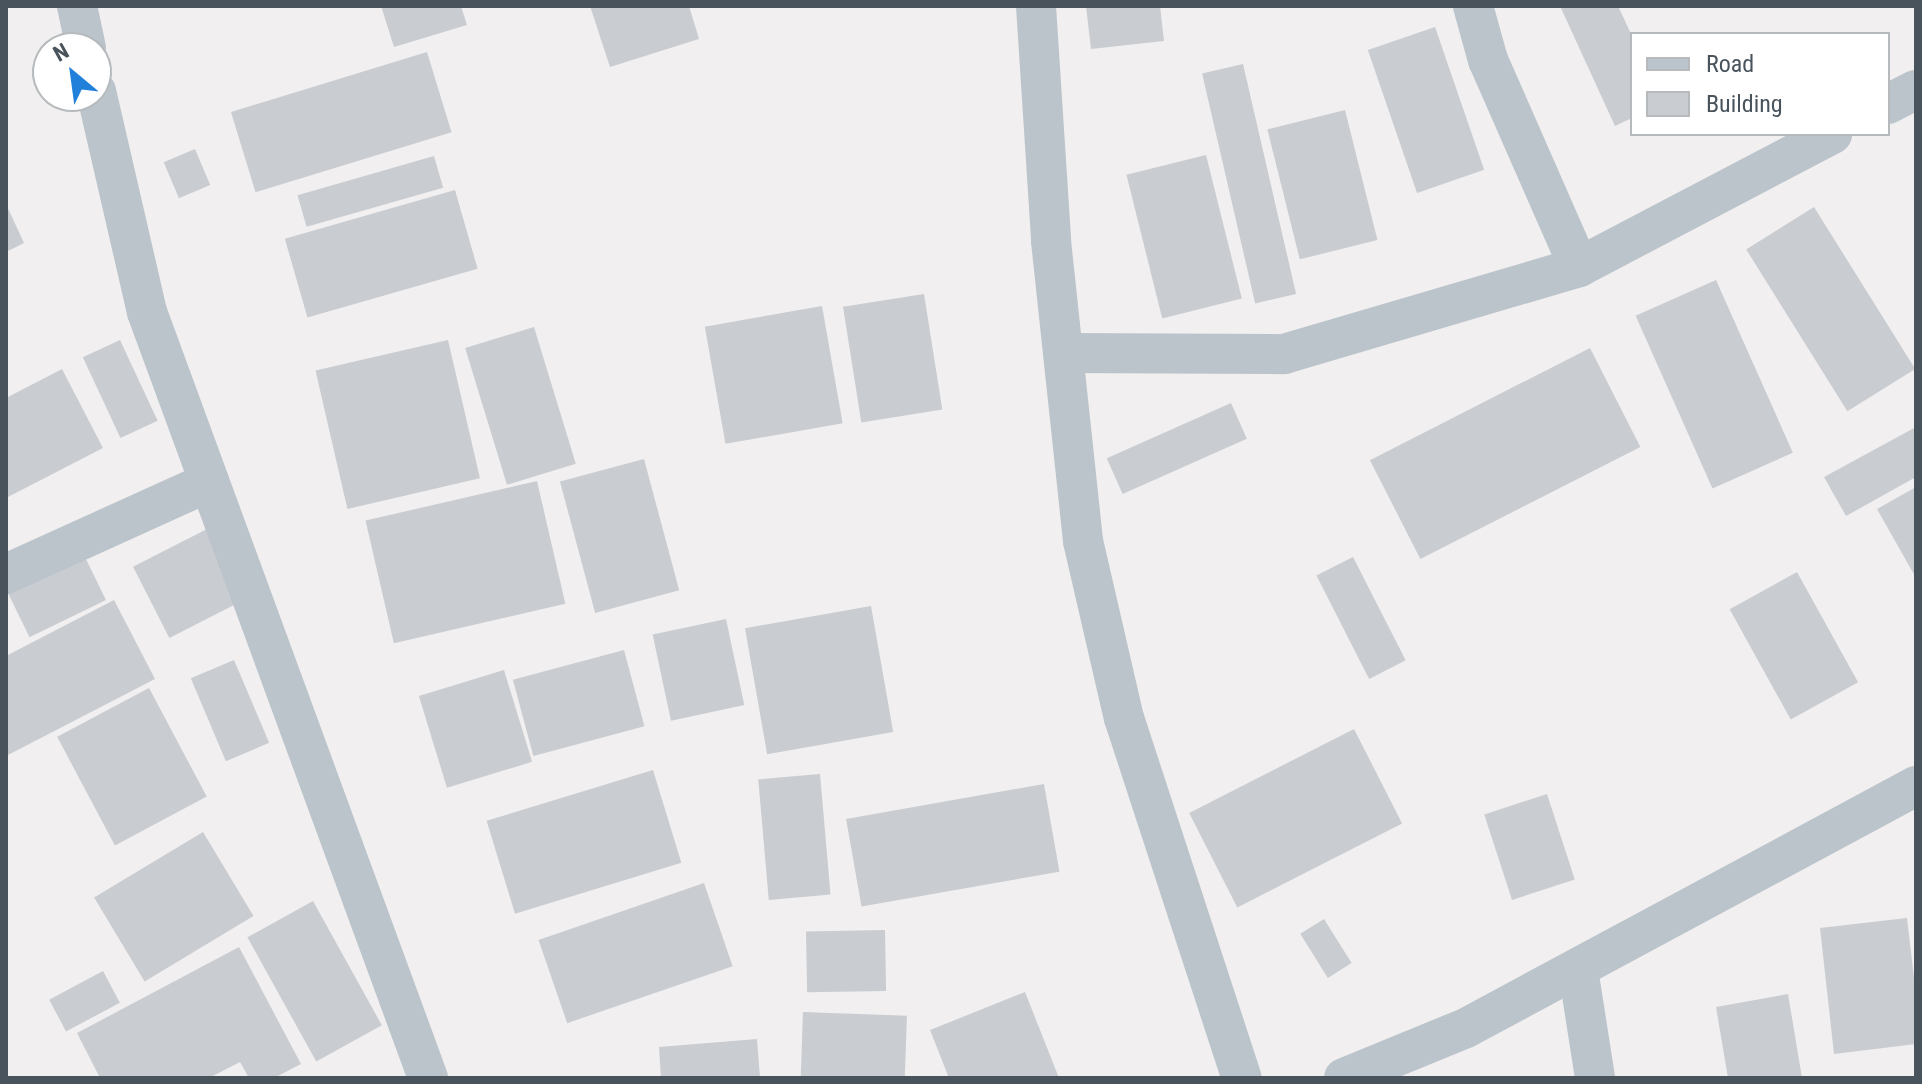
<!DOCTYPE html>
<style>
body{margin:0}
#map{position:relative;width:1922px;height:1084px;overflow:hidden;background:#f1efef;font-family:"Roboto Condensed",sans-serif}
div>[style]{position:absolute}
[style*='--x']{left:calc(var(--x)*1px);top:calc(var(--y)*1px);width:calc(var(--w)*1px);rotate:calc(var(--a)*1deg)}
.building>*{inset:0;background:#c9ccd1;transform-origin:0 0}
.street>*{height:40px;margin:-20px;padding:0 20px;transform-origin:20px;border-radius:20px;background:#bbc4cb}
span{translate:-50% -50%;white-space:nowrap;text-align:center;line-height:1.15;-webkit-text-stroke:8px #fff;paint-order:stroke}
.frame{position:absolute;inset:0;border:8px solid #48535b;pointer-events:none}
.legend{position:absolute;left:1630px;top:32px;width:260px;height:104px;box-sizing:border-box;background:#fff;border:2px solid #b6babd;margin:0;padding:10px 14px;list-style:none;font-size:24px;color:#48535b}
.legend li{display:flex;align-items:center;gap:16px;height:40px}
.legend b{width:40px;border:2px solid #b6babd}
.north{position:absolute;left:32px;top:32px;width:80px;height:80px;box-sizing:border-box;background:#fff;border:2px solid #b6babd;border-radius:50%;rotate:331deg;font-size:22px;font-weight:700;line-height:32px;text-align:center;color:#48535b}
.north::after{content:'';display:block;margin:auto;width:28px;height:36px;background:#2180d9;clip-path:polygon(50% 0,100% 100%,50% 72%,0 100%)}
</style>
<div id="map">
<div class="building">
<i style="clip-path:polygon(381px 6px,461px 6px,467px 25px,394px 47px)"></i>
<i style="clip-path:polygon(590px 6px,689px 6px,699px 39px,610px 67px)"></i>
<i style="clip-path:polygon(1086px 6px,1160px 6px,1164px 41px,1091px 49px)"></i>
<i style="clip-path:polygon(1560px 6px,1618px 6px,1632px 36px,1632px 118px,1615px 126px)"></i>
<i style="left:1435px;top:27px;width:151px;height:71px;rotate:71deg"></i>
<i style="left:427px;top:52px;width:84px;height:205px;rotate:73deg"></i>
<i style="left:1243px;top:64px;width:236px;height:42px;rotate:77deg"></i>
<i style="left:1345px;top:110px;width:134px;height:80px;rotate:76deg"></i>
<i style="left:195px;top:149px;width:39px;height:34px;rotate:67deg"></i>
<i style="left:1206px;top:155px;width:148px;height:82px;rotate:76deg"></i>
<i style="left:434px;top:156px;width:33px;height:142px;rotate:74deg"></i>
<i style="left:455px;top:190px;width:82px;height:177px;rotate:74deg"></i>
<i style="clip-path:polygon(6px 204px,24px 243px,6px 252px)"></i>
<i style="left:1814px;top:207px;width:191px;height:80px;rotate:58deg"></i>
<i style="left:1716px;top:280px;width:189px;height:88px;rotate:66deg"></i>
<i style="left:924px;top:294px;width:117px;height:82px;rotate:81deg"></i>
<i style="left:822px;top:306px;width:119px;height:119px;rotate:80deg"></i>
<i style="left:534px;top:327px;width:143px;height:72px;rotate:73deg"></i>
<i style="left:120px;top:340px;width:89px;height:41px;rotate:65deg"></i>
<i style="left:448px;top:340px;width:142px;height:136px;rotate:77deg"></i>
<i style="left:1590px;top:348px;width:111px;height:247px;rotate:63deg"></i>
<i style="clip-path:polygon(62px 369px,103px 448px,6px 498px,6px 398px)"></i>
<i style="left:1231px;top:403px;width:39px;height:136px;rotate:66deg"></i>
<i style="clip-path:polygon(1916px 427px,1916px 477px,1846px 516px,1824px 477px)"></i>
<i style="left:644px;top:459px;width:136px;height:87px;rotate:75deg"></i>
<i style="left:537px;top:481px;width:126px;height:176px;rotate:77deg"></i>
<i style="clip-path:polygon(1916px 487px,1916px 578px,1877px 509px)"></i>
<i style="left:207px;top:529px;width:80px;height:83px;rotate:63deg"></i>
<i style="left:84px;top:555px;width:50px;height:85px;rotate:64deg"></i>
<i style="left:1353px;top:557px;width:116px;height:41px;rotate:63deg"></i>
<i style="left:1797px;top:572px;width:126px;height:77px;rotate:61deg"></i>
<i style="clip-path:polygon(114px 600px,155px 679px,6px 756px,6px 656px)"></i>
<i style="left:871px;top:606px;width:128px;height:128px;rotate:80deg"></i>
<i style="left:726px;top:619px;width:88px;height:75px;rotate:78deg"></i>
<i style="left:624px;top:650px;width:79px;height:115px;rotate:75deg"></i>
<i style="left:234px;top:660px;width:90px;height:47px;rotate:67deg"></i>
<i style="left:504px;top:670px;width:96px;height:89px;rotate:73deg"></i>
<i style="left:149px;top:688px;width:123px;height:104px;rotate:62deg"></i>
<i style="left:1354px;top:729px;width:106px;height:185px;rotate:63deg"></i>
<i style="left:653px;top:770px;width:97px;height:174px;rotate:73deg"></i>
<i style="left:820px;top:774px;width:121px;height:62px;rotate:85deg"></i>
<i style="left:1044px;top:784px;width:89px;height:201px;rotate:80deg"></i>
<i style="left:1547px;top:794px;width:90px;height:66px;rotate:72deg"></i>
<i style="left:203px;top:832px;width:98px;height:127px;rotate:59deg"></i>
<i style="left:704px;top:883px;width:88px;height:175px;rotate:71deg"></i>
<i style="left:313px;top:901px;width:142px;height:75px;rotate:61deg"></i>
<i style="clip-path:polygon(1907px 918px,1916px 995px,1916px 1044px,1834px 1054px,1820px 928px)"></i>
<i style="left:1324px;top:919px;width:52px;height:28px;rotate:58deg"></i>
<i style="left:885px;top:930px;width:61px;height:79px;rotate:89deg"></i>
<i style="clip-path:polygon(239px 947px,301px 1064px,274px 1078px,249px 1078px,240px 1062px,209px 1078px,100px 1078px,77px 1033px)"></i>
<i style="left:103px;top:971px;width:36px;height:61px;rotate:62deg"></i>
<i style="clip-path:polygon(1025px 992px,1059px 1078px,949px 1078px,930px 1030px)"></i>
<i style="clip-path:polygon(1788px 994px,1802px 1078px,1728px 1078px,1716px 1007px)"></i>
<i style="left:803px;top:1012px;width:104px;height:66px;rotate:2deg"></i>
<i style="clip-path:polygon(757px 1039px,760px 1078px,661px 1078px,659px 1047px)"></i>
</div>
<div class="street">
<i style="--x:77;--y:6;--w:43;--a:77.9"></i>
<i style="--x:1036;--y:6;--w:235;--a:86.3"></i>
<i style="--x:1051;--y:241;--w:302;--a:83.9"></i>
<i style="--x:1083;--y:541;--w:182;--a:77"></i>
<i style="--x:1124;--y:718;--w:379;--a:71.9"></i>
<i style="--x:1473;--y:6;--w:56;--a:74.5"></i>
<i style="--x:1488;--y:60;--w:226;--a:66.3"></i>
<i style="--x:96;--y:91;--w:227;--a:77"></i>
<i style="--x:147;--y:312;--w:816;--a:69.85"></i>
<i style="--x:1888;--y:104;--w:31;--a:-27"></i>
<i style="--x:1064;--y:353;--w:220;--a:0.3"></i>
<i style="--x:1284;--y:354;--w:308;--a:-16.4"></i>
<i style="--x:1579;--y:267;--w:286;--a:-27.7"></i>
<i style="--x:6;--y:574;--w:223;--a:-24.4"></i>
<i style="--x:1578;--y:969;--w:110;--a:81.1"></i>
<i style="--x:1344;--y:1078;--w:132;--a:-22.3"></i>
<i style="--x:1466;--y:1028;--w:511;--a:-28.27"></i>
</div>
<div class="frame"></div>
<ul class="legend">
<li><b style="height:10px;background:#bbc4cb"></b>Road</li>
<li><b style="height:22px;background:#c9ccd1"></b>Building</li>
</ul>
<div class="north">N</div>
</div>
